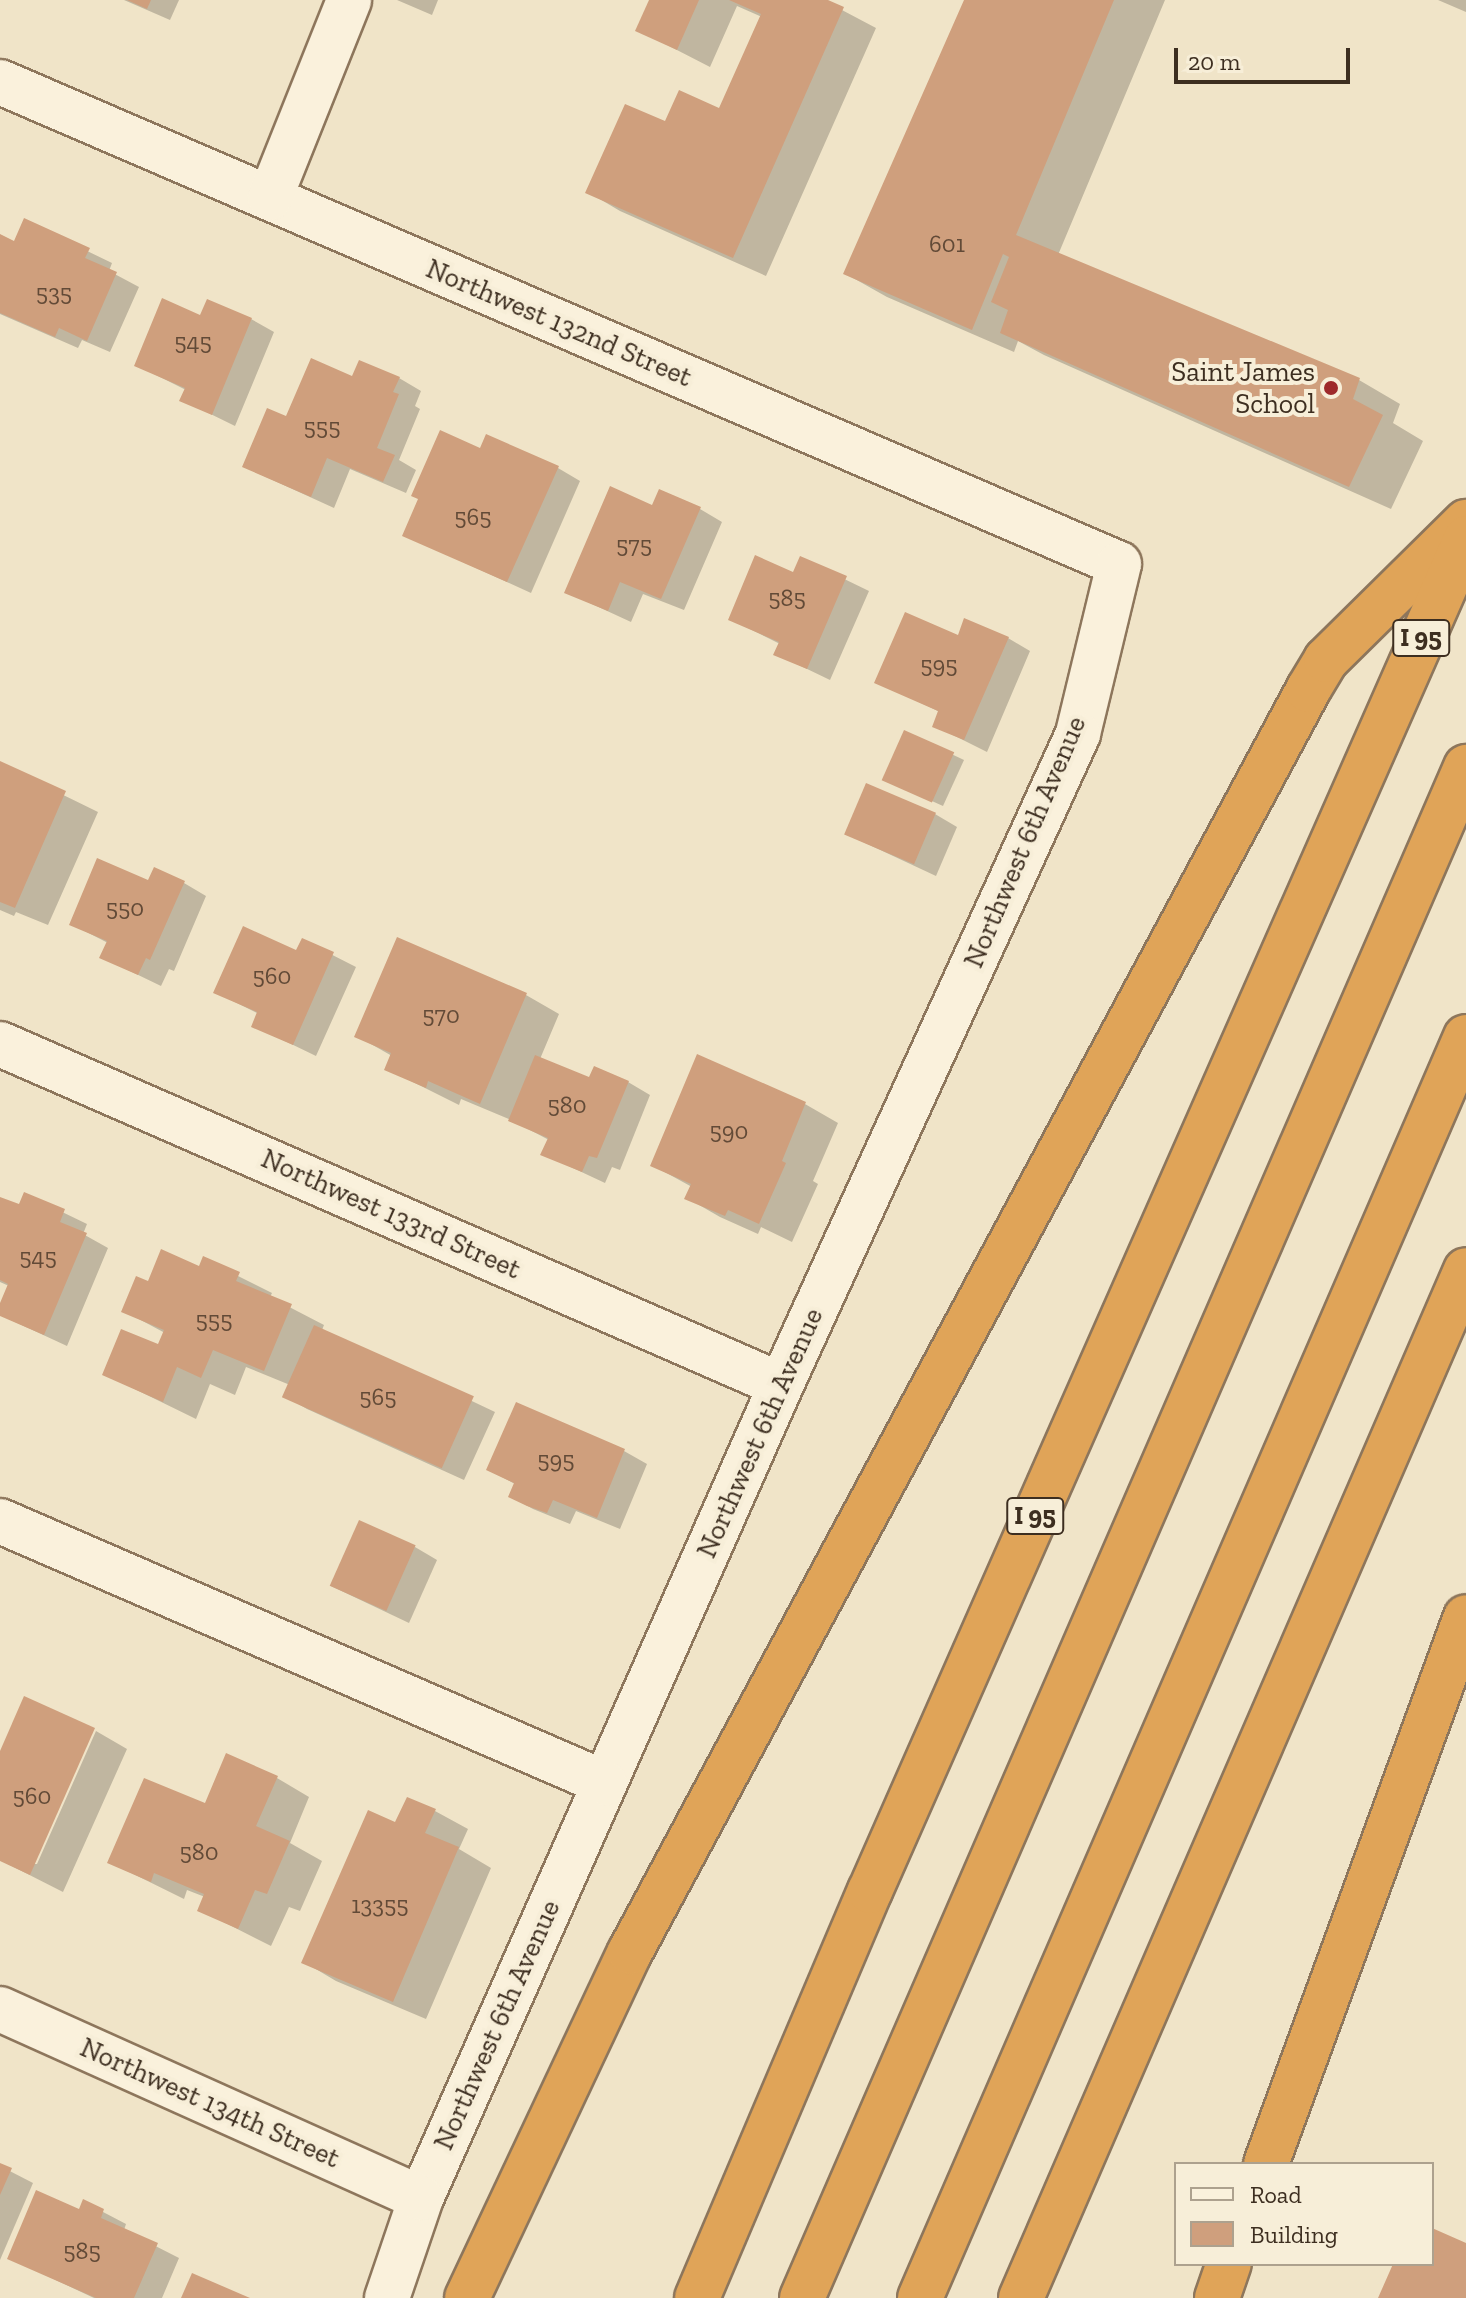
<!DOCTYPE html>
<style>
body{margin:0}
#map{position:relative;width:1466px;height:2298px;overflow:hidden;background:#f0e4c8;font-family:"Zilla Slab",serif}
div>[style]{position:absolute}
[style*='--x']{left:calc(var(--x)*1px);top:calc(var(--y)*1px);width:calc(var(--w)*1px);rotate:calc(var(--a)*1deg)}
.shadow>*{inset:0;background:#0003}
.building>*{inset:0;background:#cf9f7d;transform-origin:0 0}
.roads{filter:drop-shadow(2px 0 #8d765c) drop-shadow(-2px 0 #8d765c) drop-shadow(0 2px #8d765c) drop-shadow(0 -2px #8d765c)}
.minor>*{height:44px;margin:-22px;padding:0 22px;transform-origin:22px;border-radius:22px;background:#faf1dc}
.highway>*{height:44px;margin:-22px;padding:0 22px;transform-origin:22px;border-radius:22px;background:#e0a458}
.dots>*{width:22px;height:22px;translate:-50% -50%;box-sizing:border-box;border:4px solid #f7eed8;border-radius:50%}
span{translate:-50% -50%;white-space:nowrap;text-align:center;line-height:1.15;-webkit-text-stroke:8px #f7eed8;paint-order:stroke}
.number-label{font-size:24px;color:#624a37}
.number-label span{-webkit-text-stroke-width:0}
.shield-label span{padding:2px 6px;background:#f7eed8;border:2px solid;border-radius:6px;-webkit-text-stroke-width:0}
.shield-label{font-size:26px;color:#3d2e20;font-weight:700}
.street-label{font-size:28px;color:#3d2e20}
.poi-label{font-size:28px;color:#3d2e20}
.right{translate:-100% -50%;text-align:right}
.legend{position:absolute;left:1174px;top:2162px;width:260px;height:104px;box-sizing:border-box;background:#f7eed8;border:2px solid #ada18e;margin:0;padding:10px 14px;list-style:none;font-size:24px;color:#3d2e20}
.legend li{display:flex;align-items:center;gap:16px;height:40px}
.legend b{width:40px;border:2px solid #ada18e}
.scale{position:absolute;left:1174px;top:48px;width:176px;height:36px;box-sizing:border-box;border:4px solid #3d2e20;border-top:0;padding-left:10px;font-size:24px;line-height:28px;white-space:nowrap;color:#3d2e20;-webkit-text-stroke:6px #f7eed8;paint-order:stroke}
</style>
<div id="map">
<div class="shadow">
<i style="clip-path:polygon(124px 0,179px 0,170px 20px)"></i>
<i style="clip-path:polygon(397px 0,438px 0,432px 15px)"></i>
<i style="clip-path:polygon(651px 0,823px 0,876px 28px,766px 276px,620px 211px,588px 192px,666px 124px,720px 111px,762px 17px,737px 6px,710px 67px,638px 30px)"></i>
<i style="clip-path:polygon(966px 0,1165px 0,1058px 255px,1359px 380px,1400px 404px,1393px 423px,1423px 441px,1391px 509px,1044px 355px,1018px 341px,1014px 352px,887px 297px,846px 274px)"></i>
<i style="clip-path:polygon(1438px 0,1466px 0,1466px 12px)"></i>
<i style="clip-path:polygon(25px 221px,112px 263px,109px 271px,139px 287px,110px 352px,82px 340px,78px 348px,0 314px,0 237px,15px 243px)"></i>
<i style="clip-path:polygon(202px 318px,251px 319px,274px 332px,235px 426px,182px 400px,186px 390px,136px 365px)"></i>
<i style="clip-path:polygon(399px 378px,421px 391px,415px 406px,420px 409px,399px 460px,416px 470px,406px 493px,350px 469px,334px 508px,244px 467px,287px 419px,353px 379px)"></i>
<i style="clip-path:polygon(481px 451px,558px 468px,580px 481px,531px 593px,404px 535px)"></i>
<i style="clip-path:polygon(654px 508px,700px 509px,722px 522px,684px 610px,643px 594px,631px 622px,566px 592px)"></i>
<i style="clip-path:polygon(801px 558px,869px 591px,830px 680px,776px 654px,780px 644px,730px 619px,794px 574px)"></i>
<i style="clip-path:polygon(959px 637px,1008px 638px,1030px 651px,987px 752px,935px 726px,940px 712px,877px 682px)"></i>
<i style="clip-path:polygon(905px 732px,964px 760px,943px 806px,896px 785px)"></i>
<i style="clip-path:polygon(0 764px,98px 812px,48px 925px,16px 912px,14px 916px,0 910px)"></i>
<i style="clip-path:polygon(935px 814px,957px 827px,936px 876px,846px 834px)"></i>
<i style="clip-path:polygon(149px 883px,184px 883px,206px 896px,174px 971px,169px 969px,161px 986px,101px 957px,108px 943px,71px 924px)"></i>
<i style="clip-path:polygon(303px 940px,356px 967px,316px 1056px,254px 1026px,259px 1014px,215px 992px,297px 953px)"></i>
<i style="clip-path:polygon(398px 940px,526px 995px,559px 1014px,540px 1059px,590px 1079px,628px 1082px,650px 1095px,620px 1170px,612px 1167px,605px 1183px,543px 1154px,549px 1140px,511px 1120px,461px 1099px,459px 1105px,387px 1069px,392px 1056px,357px 1036px)"></i>
<i style="clip-path:polygon(805px 1104px,838px 1123px,813px 1181px,818px 1184px,792px 1242px,761px 1227px,758px 1234px,720px 1217px,687px 1198px,692px 1187px,652px 1165px)"></i>
<i style="clip-path:polygon(25px 1194px,87px 1224px,83px 1234px,108px 1248px,67px 1346px,0 1315px,9px 1286px,0 1282px,0 1199px,20px 1207px)"></i>
<i style="clip-path:polygon(204px 1259px,272px 1293px,270px 1297px,324px 1325px,322px 1330px,495px 1412px,464px 1480px,307px 1409px,285px 1396px,290px 1385px,246px 1367px,235px 1395px,210px 1384px,196px 1419px,104px 1374px,159px 1347px,165px 1333px,124px 1311px,149px 1283px,200px 1268px)"></i>
<i style="clip-path:polygon(624px 1451px,647px 1464px,620px 1529px,576px 1511px,570px 1524px,533px 1509px,510px 1496px,515px 1484px,489px 1470px)"></i>
<i style="clip-path:polygon(415px 1547px,437px 1560px,409px 1623px,331px 1586px)"></i>
<i style="clip-path:polygon(96px 1731px,127px 1749px,63px 1892px,0 1860px,0 1751px,32px 1864px,37px 1864px)"></i>
<i style="clip-path:polygon(277px 1778px,309px 1797px,290px 1843px,322px 1861px,300px 1911px,289px 1907px,271px 1946px,200px 1910px,205px 1897px,187px 1890px,184px 1899px,109px 1862px,206px 1806px)"></i>
<i style="clip-path:polygon(435px 1811px,468px 1829px,459px 1849px,491px 1868px,426px 2019px,336px 1981px,304px 1962px,396px 1825px)"></i>
<i style="clip-path:polygon(0 2166px,33px 2183px,0 2260px)"></i>
<i style="clip-path:polygon(84px 2202px,126px 2224px,124px 2230px,179px 2258px,162px 2298px,94px 2298px,9px 2258px,80px 2212px)"></i>
</div>
<div class="building">
<i style="clip-path:polygon(127px 0,151px 0,147px 9px)"></i>
<i style="clip-path:polygon(649px 0,699px 0,677px 50px,635px 31px)"></i>
<i style="clip-path:polygon(729px 0,828px 0,844px 7px,733px 258px,585px 193px,625px 104px,665px 121px,679px 90px,719px 108px,761px 14px)"></i>
<i style="clip-path:polygon(964px 0,1114px 0,1016px 235px,1360px 378px,1353px 399px,1383px 415px,1349px 487px,1000px 333px,1008px 310px,991px 302px,1009px 257px,1003px 254px,972px 330px,843px 274px)"></i>
<i style="clip-path:polygon(24px 218px,90px 248px,85px 258px,117px 272px,87px 341px,59px 328px,55px 337px,0 313px,0 234px,14px 241px)"></i>
<i style="clip-path:polygon(162px 298px,200px 315px,207px 299px,252px 318px,212px 415px,179px 401px,185px 388px,134px 366px)"></i>
<i style="clip-path:polygon(311px 358px,352px 376px,359px 360px,400px 377px,393px 392px,399px 394px,377px 448px,395px 455px,383px 482px,327px 458px,311px 497px,242px 467px,267px 408px,286px 416px)"></i>
<i style="clip-path:polygon(440px 430px,480px 448px,486px 434px,559px 466px,507px 582px,402px 536px,418px 499px,411px 496px)"></i>
<i style="clip-path:polygon(610px 486px,652px 505px,659px 489px,701px 507px,661px 599px,620px 582px,608px 611px,564px 593px)"></i>
<i style="clip-path:polygon(755px 555px,793px 572px,800px 556px,847px 576px,807px 669px,773px 655px,779px 642px,728px 620px)"></i>
<i style="clip-path:polygon(905px 612px,958px 635px,964px 618px,1009px 637px,964px 740px,932px 727px,938px 711px,874px 683px)"></i>
<i style="left:904px;top:730px;width:55px;height:55px;rotate:24deg"></i>
<i style="clip-path:polygon(0 761px,66px 791px,15px 908px,0 902px)"></i>
<i style="left:866px;top:783px;width:76px;height:56px;rotate:23deg"></i>
<i style="clip-path:polygon(97px 858px,148px 880px,154px 867px,185px 881px,150px 960px,146px 958px,138px 975px,99px 958px,107px 941px,69px 925px)"></i>
<i style="clip-path:polygon(243px 926px,296px 950px,302px 938px,334px 952px,293px 1045px,251px 1027px,257px 1012px,213px 993px)"></i>
<i style="clip-path:polygon(397px 937px,527px 993px,480px 1104px,428px 1081px,426px 1088px,384px 1070px,391px 1053px,354px 1037px)"></i>
<i style="clip-path:polygon(697px 1054px,806px 1102px,782px 1161px,786px 1163px,759px 1224px,728px 1210px,725px 1216px,684px 1199px,691px 1184px,650px 1166px)"></i>
<i style="clip-path:polygon(535px 1055px,589px 1077px,594px 1066px,629px 1081px,597px 1158px,589px 1156px,582px 1172px,540px 1155px,548px 1138px,508px 1121px)"></i>
<i style="clip-path:polygon(24px 1192px,65px 1209px,60px 1222px,87px 1233px,44px 1335px,0 1316px,0 1303px,8px 1284px,0 1280px,0 1197px,19px 1204px)"></i>
<i style="clip-path:polygon(161px 1249px,199px 1266px,203px 1256px,240px 1272px,236px 1281px,292px 1304px,264px 1371px,213px 1350px,201px 1378px,177px 1367px,163px 1402px,102px 1375px,121px 1329px,158px 1344px,164px 1330px,121px 1312px,136px 1276px,148px 1281px)"></i>
<i style="left:314px;top:1325px;width:175px;height:79px;rotate:24deg"></i>
<i style="clip-path:polygon(516px 1402px,625px 1449px,597px 1518px,553px 1500px,547px 1513px,527px 1506px,508px 1497px,514px 1483px,486px 1470px)"></i>
<i style="left:359px;top:1520px;width:62px;height:72px;rotate:24deg"></i>
<i style="clip-path:polygon(24px 1696px,95px 1728px,30px 1875px,0 1861px,0 1751px)"></i>
<i style="clip-path:polygon(226px 1753px,278px 1776px,256px 1826px,290px 1841px,267px 1894px,255px 1890px,238px 1929px,197px 1911px,204px 1894px,154px 1873px,151px 1882px,107px 1863px,144px 1778px,205px 1803px)"></i>
<i style="clip-path:polygon(407px 1797px,436px 1809px,425px 1833px,459px 1847px,393px 2002px,301px 1963px,368px 1810px,395px 1822px)"></i>
<i style="clip-path:polygon(0 2163px,12px 2168px,0 2195px)"></i>
<i style="clip-path:polygon(36px 2190px,79px 2209px,83px 2199px,104px 2209px,101px 2218px,158px 2243px,134px 2298px,96px 2298px,7px 2259px)"></i>
<i style="clip-path:polygon(1432px 2228px,1466px 2243px,1466px 2298px,1378px 2298px,1393px 2264px,1432px 2264px)"></i>
<i style="clip-path:polygon(192px 2273px,250px 2298px,181px 2298px)"></i>
</div>
<div class="roads">
<div class="minor">
<i style="--x:0;--y:82;--w:1218;--a:23.3"></i>
<i style="--x:1119;--y:564;--w:175;--a:103.6"></i>
<i style="--x:1078;--y:734;--w:716;--a:114.52"></i>
<i style="--x:781;--y:1385;--w:889;--a:113.88"></i>
<i style="--x:421;--y:2198;--w:106;--a:108.8"></i>
<i style="--x:270;--y:198;--w:213;--a:-68.2"></i>
<i style="--x:0;--y:1044;--w:852;--a:23.59"></i>
<i style="--x:0;--y:1521;--w:659;--a:23.42"></i>
<i style="--x:0;--y:2009;--w:461;--a:24.2"></i>
</div>
<div class="highway">
<i style="--x:1266;--y:2164;--w:582;--a:-69.92"></i>
<i style="--x:467;--y:2298;--w:382;--a:-64.8"></i>
<i style="--x:630;--y:1952;--w:1433;--a:-61.75"></i>
<i style="--x:1308;--y:690;--w:35;--a:-59"></i>
<i style="--x:1326;--y:660;--w:197;--a:-44.6"></i>
<i style="--x:697;--y:2298;--w:442;--a:-67"></i>
<i style="--x:870;--y:1891;--w:1478;--a:-66.21"></i>
<i style="--x:802;--y:2298;--w:1669;--a:-66.55"></i>
<i style="--x:920;--y:2298;--w:1374;--a:-66.59"></i>
<i style="--x:1021;--y:2298;--w:1120;--a:-66.59"></i>
<i style="--x:1217;--y:2298;--w:36;--a:-71"></i>
</div>
</div>
<div class="dots">
<i style="left:1331px;top:388px;background:#9e2a2b"></i>
</div>
<div class="number-label">
<span style="left:947px;top:244px">601</span>
<span style="left:54px;top:293px">535</span>
<span style="left:193px;top:342px">545</span>
<span style="left:322px;top:427px">555</span>
<span style="left:473px;top:517px">565</span>
<span style="left:634px;top:545px">575</span>
<span style="left:787px;top:598px">585</span>
<span style="left:939px;top:665px">595</span>
<span style="left:125px;top:908px">550</span>
<span style="left:272px;top:976px">560</span>
<span style="left:441px;top:1015px">570</span>
<span style="left:567px;top:1105px">580</span>
<span style="left:729px;top:1131px">590</span>
<span style="left:38px;top:1257px">545</span>
<span style="left:214px;top:1320px">555</span>
<span style="left:378px;top:1397px">565</span>
<span style="left:556px;top:1460px">595</span>
<span style="left:32px;top:1796px">560</span>
<span style="left:199px;top:1852px">580</span>
<span style="left:380px;top:1905px">13355</span>
<span style="left:82px;top:2251px">585</span>
</div>
<div class="shield-label">
<span style="left:1421px;top:638px">I 95</span>
<span style="left:1035px;top:1516px">I 95</span>
</div>
<div class="street-label">
<span style="left:559px;top:323px;rotate:23deg">Northwest 132nd Street</span>
<span style="left:1025px;top:842px;rotate:-67deg">Northwest 6th Avenue</span>
<span style="left:391px;top:1214px;rotate:24deg">Northwest 133rd Street</span>
<span style="left:760px;top:1433px;rotate:-66deg">Northwest 6th Avenue</span>
<span style="left:497px;top:2025px;rotate:-66deg">Northwest 6th Avenue</span>
<span style="left:210px;top:2103px;rotate:24deg">Northwest 134th Street</span>
</div>
<div class="poi-label">
<span class="right" style="left:1315px;top:388px">Saint James<br>School</span>
</div>
<ul class="legend">
<li><b style="height:10px;background:#faf1dc"></b>Road</li>
<li><b style="height:22px;background:#cf9f7d"></b>Building</li>
</ul>
<div class="scale">20 m</div>
</div>
